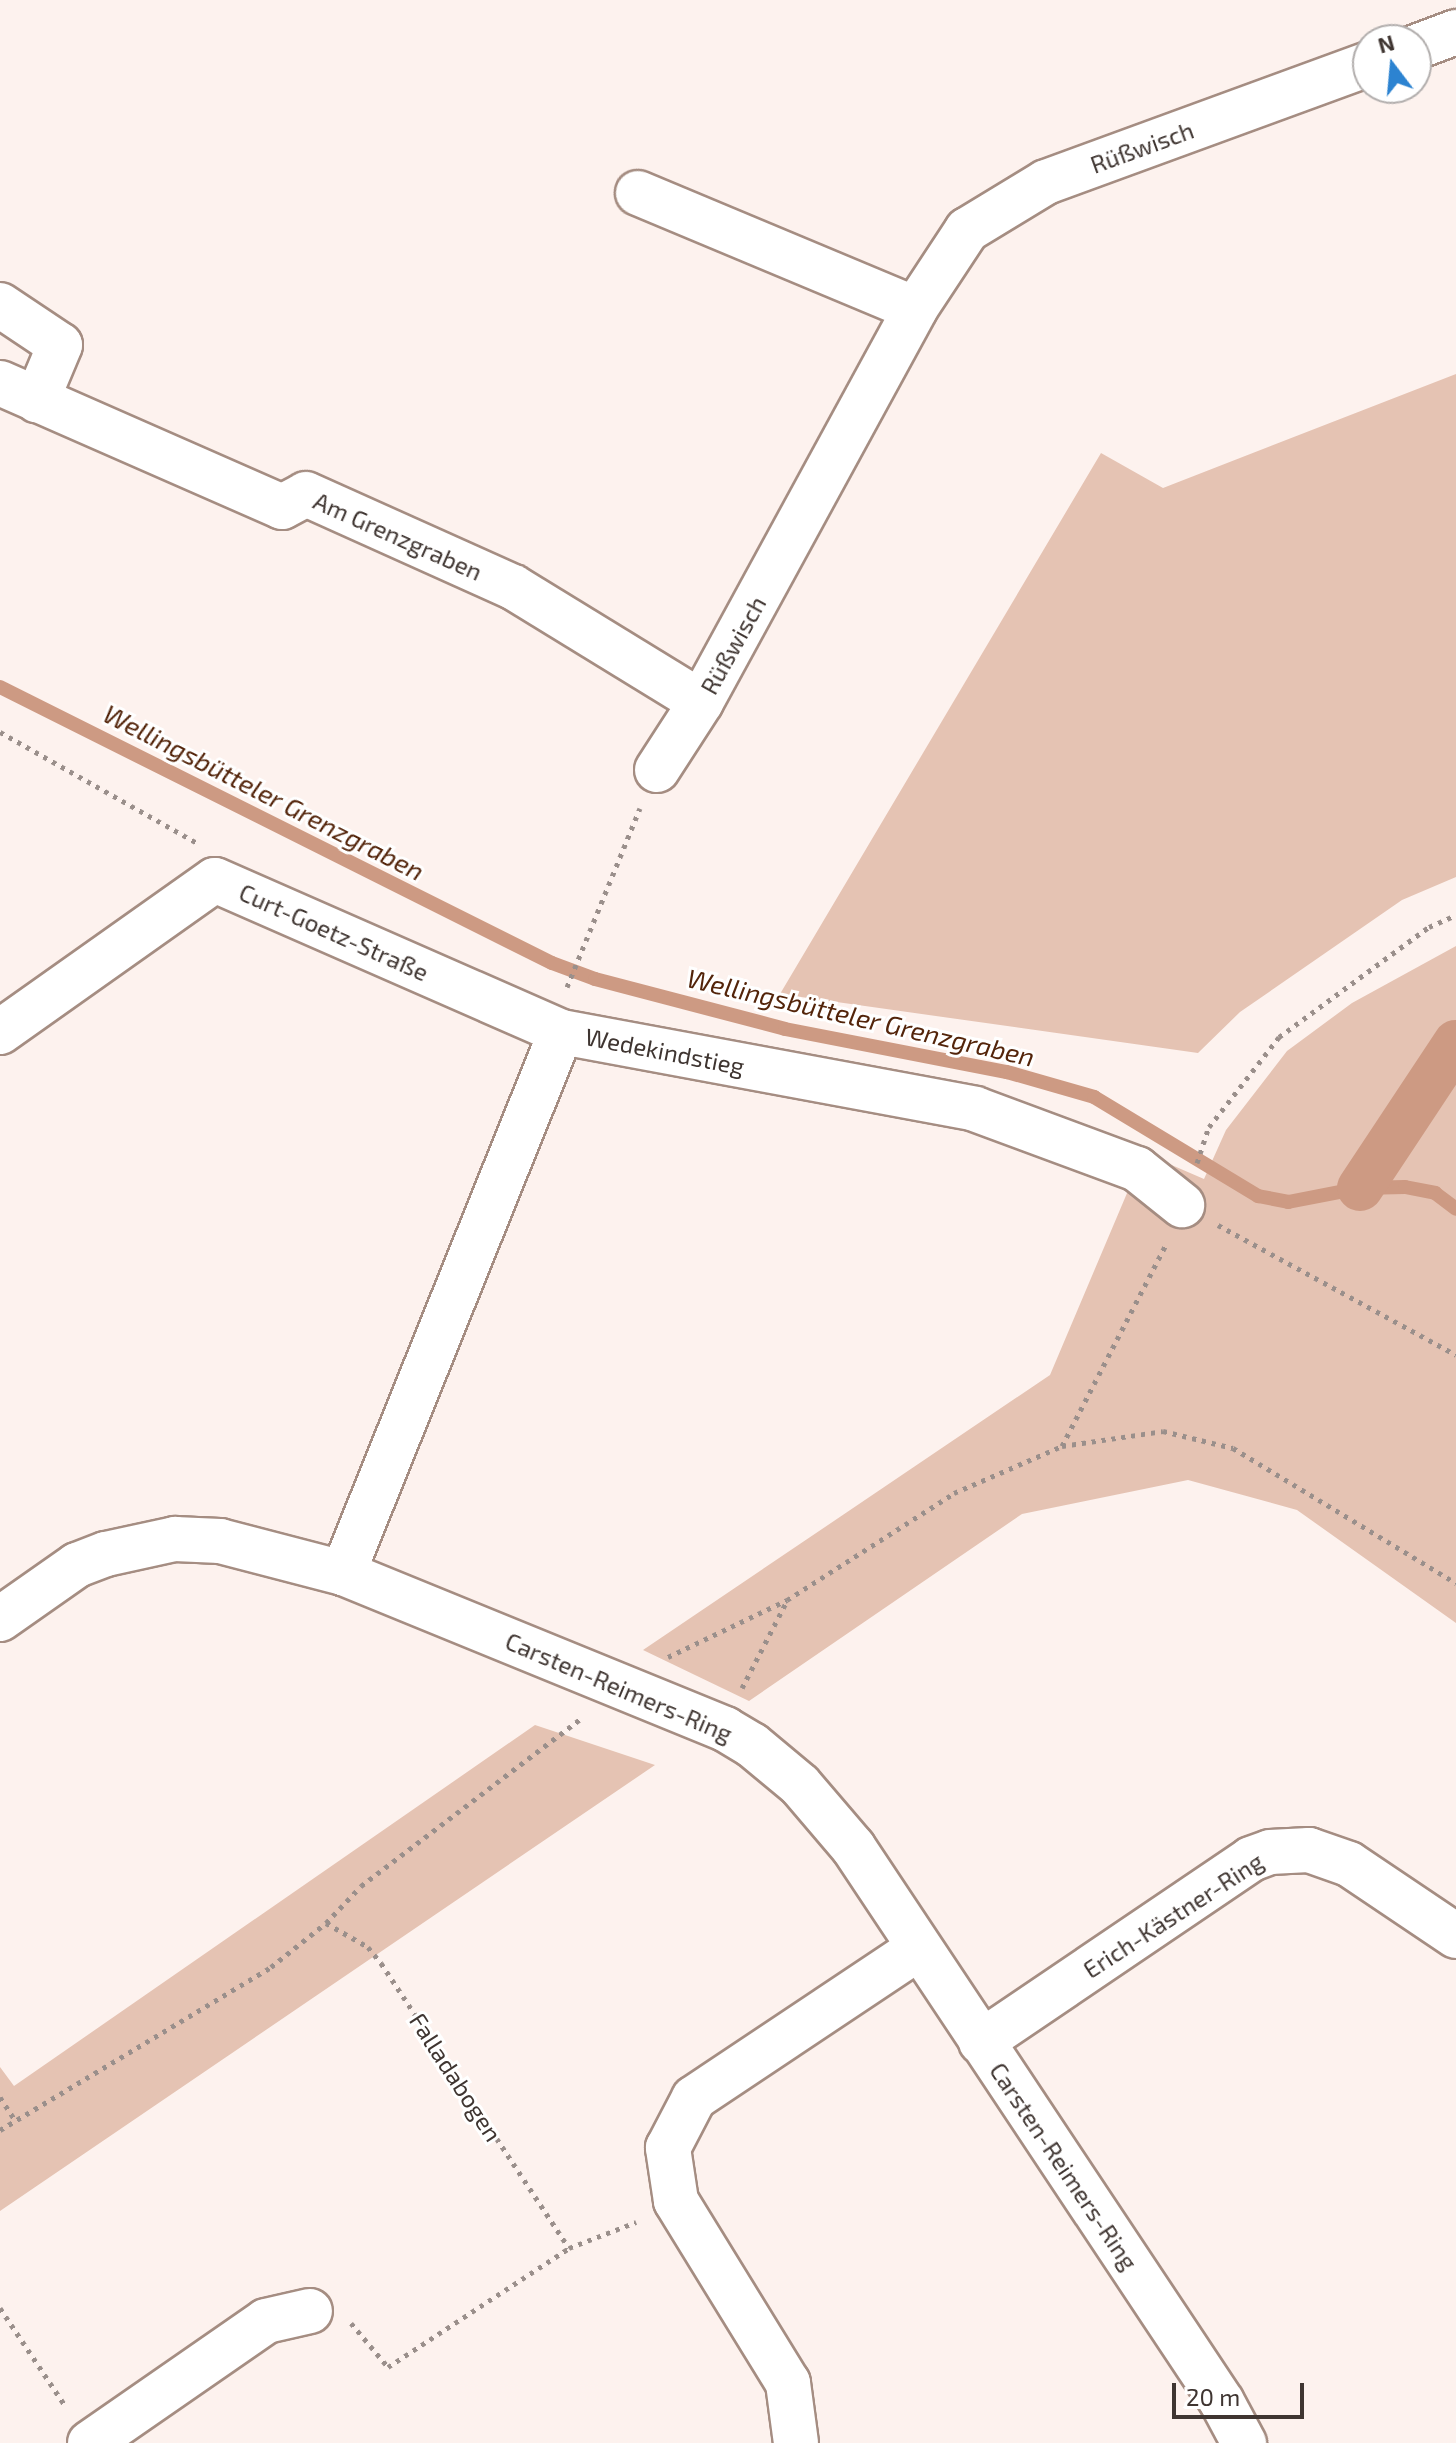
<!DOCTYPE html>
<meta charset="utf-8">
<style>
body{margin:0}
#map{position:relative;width:1456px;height:2443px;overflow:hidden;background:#fdf2ee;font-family:"Exo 2",sans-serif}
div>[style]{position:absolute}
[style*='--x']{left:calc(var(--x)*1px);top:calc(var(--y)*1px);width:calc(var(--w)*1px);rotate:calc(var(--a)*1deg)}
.green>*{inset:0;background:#e5c3b3}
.stream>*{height:14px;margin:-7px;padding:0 7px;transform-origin:7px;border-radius:7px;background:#cd9a83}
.canal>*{height:46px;margin:-23px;padding:0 23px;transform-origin:23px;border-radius:23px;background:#cd9a83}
.path>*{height:5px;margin-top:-2.5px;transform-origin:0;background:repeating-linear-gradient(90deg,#9a8f8b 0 4px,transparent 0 10px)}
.roads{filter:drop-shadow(2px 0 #a58d82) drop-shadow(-2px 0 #a58d82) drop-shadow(0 2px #a58d82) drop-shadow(0 -2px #a58d82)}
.minor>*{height:44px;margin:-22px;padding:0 22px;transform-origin:22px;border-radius:22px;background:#fff}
span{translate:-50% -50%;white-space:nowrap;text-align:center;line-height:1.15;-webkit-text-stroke:6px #fff;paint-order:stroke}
.street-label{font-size:24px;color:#3f3531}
.water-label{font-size:26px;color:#53240a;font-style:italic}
.north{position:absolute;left:1352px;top:24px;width:80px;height:80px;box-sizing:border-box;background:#fff;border:2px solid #b2aead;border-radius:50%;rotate:344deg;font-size:22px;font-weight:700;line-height:32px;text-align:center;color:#3f3531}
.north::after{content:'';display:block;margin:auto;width:28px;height:36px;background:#2c83d1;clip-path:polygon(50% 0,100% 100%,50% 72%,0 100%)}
.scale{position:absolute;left:1172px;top:2383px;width:132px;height:36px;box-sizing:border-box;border:4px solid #3f3531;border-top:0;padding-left:10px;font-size:24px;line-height:28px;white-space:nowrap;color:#3f3531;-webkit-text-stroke:6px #fff;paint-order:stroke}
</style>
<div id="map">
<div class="green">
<i style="clip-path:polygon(1456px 374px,1456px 877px,1402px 900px,1240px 1012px,1198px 1053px,780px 994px,1101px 453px,1163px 488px)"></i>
<i style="clip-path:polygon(1456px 946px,1456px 1623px,1297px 1510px,1188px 1480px,1022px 1514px,749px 1701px,643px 1650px,1050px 1375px,1133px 1179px,1153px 1157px,1204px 1179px,1226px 1130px,1287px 1051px,1352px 1003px)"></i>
<i style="clip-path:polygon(535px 1725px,655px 1765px,0 2211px,0 2067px,14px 2086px)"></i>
</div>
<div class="stream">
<i style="--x:0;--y:687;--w:617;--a:26.57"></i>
<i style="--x:552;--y:963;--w:46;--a:20.4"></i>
<i style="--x:595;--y:979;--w:196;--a:14.7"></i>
<i style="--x:785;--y:1029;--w:226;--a:11"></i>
<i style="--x:1007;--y:1072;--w:91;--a:16"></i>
<i style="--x:1094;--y:1097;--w:192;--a:31.1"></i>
<i style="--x:1258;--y:1196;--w:31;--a:11"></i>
<i style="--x:1288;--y:1202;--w:73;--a:-11"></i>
<i style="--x:1360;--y:1188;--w:45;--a:-1.3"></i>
<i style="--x:1405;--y:1187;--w:31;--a:11"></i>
<i style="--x:1435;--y:1193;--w:26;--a:37"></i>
</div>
<div class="canal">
<i style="--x:1360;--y:1188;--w:174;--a:-56.5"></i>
</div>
<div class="path">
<i style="--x:0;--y:732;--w:226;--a:29.4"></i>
<i style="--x:567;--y:987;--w:193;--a:-67.8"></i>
<i style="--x:1197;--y:1163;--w:38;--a:-72"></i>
<i style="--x:1209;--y:1127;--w:114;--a:-52.1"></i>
<i style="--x:1279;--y:1037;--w:186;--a:-36.3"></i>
<i style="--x:1429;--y:927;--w:30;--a:-24"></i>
<i style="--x:1218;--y:1225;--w:271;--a:28.6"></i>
<i style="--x:1062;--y:1446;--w:229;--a:-62.7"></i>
<i style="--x:668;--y:1657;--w:132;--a:-25.6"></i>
<i style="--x:787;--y:1600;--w:198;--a:-32.6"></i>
<i style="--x:954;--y:1493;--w:118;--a:-23.5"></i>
<i style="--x:1062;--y:1446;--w:102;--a:-8.4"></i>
<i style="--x:1163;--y:1431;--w:72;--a:13.7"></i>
<i style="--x:1233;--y:1448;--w:261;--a:31.2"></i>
<i style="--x:742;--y:1688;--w:98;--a:-62.7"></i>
<i style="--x:326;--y:1923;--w:48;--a:29.7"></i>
<i style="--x:368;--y:1947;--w:21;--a:51"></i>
<i style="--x:381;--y:1963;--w:341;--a:56.6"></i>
<i style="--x:0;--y:2097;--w:27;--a:57"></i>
<i style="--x:0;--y:2130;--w:316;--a:-31"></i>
<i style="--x:271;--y:1967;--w:70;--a:-38.7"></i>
<i style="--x:326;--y:1923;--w:51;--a:-46.6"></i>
<i style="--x:361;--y:1886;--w:279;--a:-37.3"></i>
<i style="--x:0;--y:2308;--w:119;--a:56.3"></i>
<i style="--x:351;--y:2323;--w:57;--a:49.9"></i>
<i style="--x:388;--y:2367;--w:217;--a:-33.3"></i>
<i style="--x:569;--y:2248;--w:72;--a:-21.2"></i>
</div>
<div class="roads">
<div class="minor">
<i style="--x:1416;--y:47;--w:43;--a:-20.6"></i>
<i style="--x:638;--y:193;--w:300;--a:22.7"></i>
<i style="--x:0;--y:305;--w:72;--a:33.7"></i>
<i style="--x:60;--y:345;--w:60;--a:112.7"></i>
<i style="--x:0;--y:383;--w:308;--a:23.7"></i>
<i style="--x:282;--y:507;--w:27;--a:-28"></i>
<i style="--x:306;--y:494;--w:227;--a:24.2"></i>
<i style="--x:513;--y:587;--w:220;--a:31.5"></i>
<i style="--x:657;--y:770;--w:81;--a:-57.1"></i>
<i style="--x:701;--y:702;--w:447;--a:-61.4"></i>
<i style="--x:915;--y:309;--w:95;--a:-56.6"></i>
<i style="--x:967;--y:230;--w:92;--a:-31.3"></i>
<i style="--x:1046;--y:182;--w:343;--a:-20.1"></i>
<i style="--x:0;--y:1032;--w:263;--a:-35.3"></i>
<i style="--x:215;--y:880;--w:378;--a:23.7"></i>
<i style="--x:561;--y:1032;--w:421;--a:10.5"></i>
<i style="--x:975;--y:1109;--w:173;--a:20.3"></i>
<i style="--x:1137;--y:1169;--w:58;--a:38.7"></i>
<i style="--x:343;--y:1573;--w:583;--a:-68.05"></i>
<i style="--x:0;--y:1619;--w:94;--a:-35"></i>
<i style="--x:77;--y:1565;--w:31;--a:-21"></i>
<i style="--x:106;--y:1554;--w:71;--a:-12.3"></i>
<i style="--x:175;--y:1539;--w:45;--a:2.5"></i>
<i style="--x:220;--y:1541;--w:127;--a:14.6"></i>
<i style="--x:343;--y:1573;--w:413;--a:22.2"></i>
<i style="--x:725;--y:1729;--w:31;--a:31"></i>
<i style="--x:752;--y:1745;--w:62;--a:39.8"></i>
<i style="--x:800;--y:1785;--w:82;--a:49.5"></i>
<i style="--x:853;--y:1847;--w:666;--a:56.38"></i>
<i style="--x:1222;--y:2402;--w:47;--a:61.8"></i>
<i style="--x:981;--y:2042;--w:326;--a:-34.1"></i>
<i style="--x:1251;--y:1859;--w:20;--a:-20"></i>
<i style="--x:1270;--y:1852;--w:39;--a:-3"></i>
<i style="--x:1309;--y:1850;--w:42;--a:19.3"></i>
<i style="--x:1349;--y:1864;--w:129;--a:33.9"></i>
<i style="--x:90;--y:2443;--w:214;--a:-34.7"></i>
<i style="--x:266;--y:2321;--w:45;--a:-12.8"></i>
<i style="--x:796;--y:2443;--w:61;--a:-97.6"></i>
<i style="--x:788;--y:2383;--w:214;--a:-121.6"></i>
<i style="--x:676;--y:2201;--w:54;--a:-98.6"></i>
<i style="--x:668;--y:2148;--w:56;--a:-62.5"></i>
<i style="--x:694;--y:2098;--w:270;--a:-33.7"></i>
</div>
</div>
<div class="street-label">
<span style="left:1142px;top:147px;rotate:-20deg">Rüßwisch</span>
<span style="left:398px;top:536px;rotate:24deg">Am Grenzgraben</span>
<span style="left:733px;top:645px;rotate:-61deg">Rüßwisch</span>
<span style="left:334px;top:932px;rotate:24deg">Curt-Goetz-Straße</span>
<span style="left:665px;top:1051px;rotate:11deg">Wedekindstieg</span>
<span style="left:619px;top:1687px;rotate:23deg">Carsten-Reimers-Ring</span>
<span style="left:1173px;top:1915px;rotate:-33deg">Erich-Kästner-Ring</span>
<span style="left:456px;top:2077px;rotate:57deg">Falladabogen</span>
<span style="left:1064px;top:2166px;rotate:56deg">Carsten-Reimers-Ring</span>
</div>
<div class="water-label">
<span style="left:264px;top:792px;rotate:27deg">Wellingsbütteler Grenzgraben</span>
<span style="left:861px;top:1017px;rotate:13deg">Wellingsbütteler Grenzgraben</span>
</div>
<div class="north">N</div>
<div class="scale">20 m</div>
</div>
